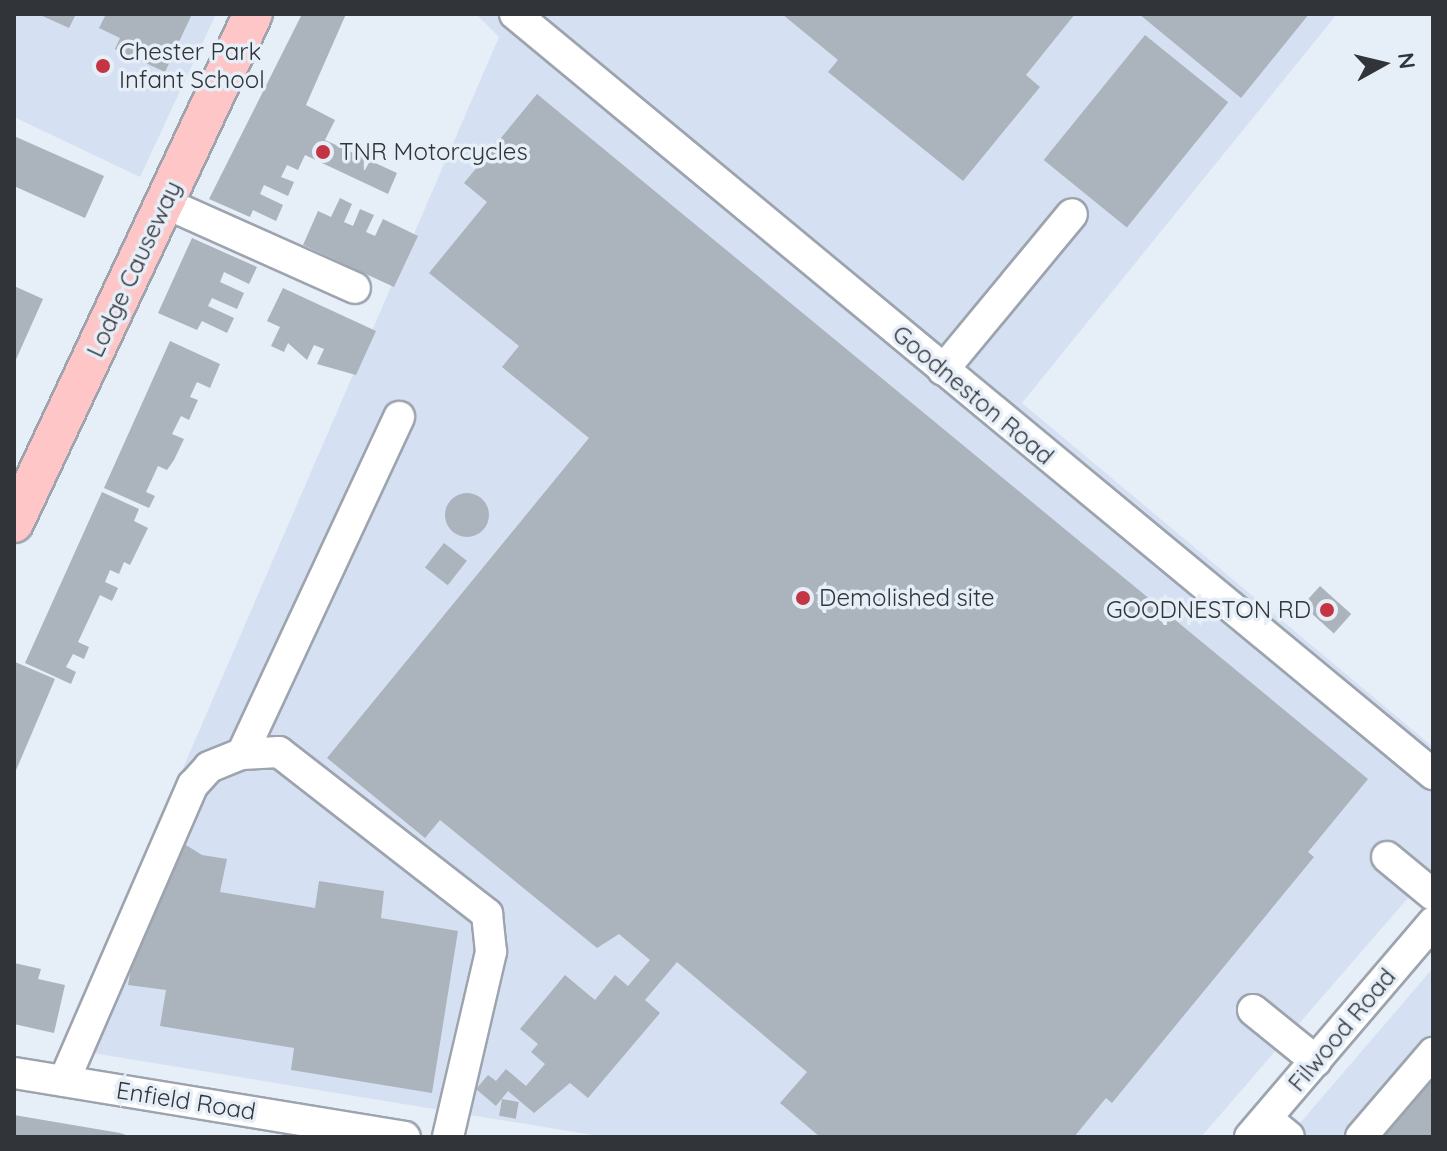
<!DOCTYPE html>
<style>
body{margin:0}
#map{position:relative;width:1447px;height:1151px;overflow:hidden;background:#e6eef8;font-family:Quicksand,sans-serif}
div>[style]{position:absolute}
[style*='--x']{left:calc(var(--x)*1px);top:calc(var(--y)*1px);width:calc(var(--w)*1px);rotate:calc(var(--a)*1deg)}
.built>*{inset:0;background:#d5e1f2}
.building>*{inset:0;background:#abb3bc;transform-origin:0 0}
.round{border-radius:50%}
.roads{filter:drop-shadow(2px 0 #9da4ae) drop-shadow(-2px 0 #9da4ae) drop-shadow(0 2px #9da4ae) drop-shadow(0 -2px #9da4ae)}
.minor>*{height:30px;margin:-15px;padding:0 15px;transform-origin:15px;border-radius:15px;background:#fff}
.major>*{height:38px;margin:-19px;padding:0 19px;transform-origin:19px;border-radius:19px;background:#fec6c6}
.dots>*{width:22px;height:22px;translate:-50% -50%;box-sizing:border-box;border:4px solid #e6eef8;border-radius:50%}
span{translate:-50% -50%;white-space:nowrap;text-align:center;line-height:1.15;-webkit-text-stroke:7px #e6eef8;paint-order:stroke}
.poi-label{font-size:24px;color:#313438}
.left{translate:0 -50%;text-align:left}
.right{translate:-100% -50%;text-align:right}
.street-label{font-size:24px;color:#313438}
.frame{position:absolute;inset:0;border:16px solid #313438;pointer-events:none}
.north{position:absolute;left:1343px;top:24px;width:80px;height:80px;-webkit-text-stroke:6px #e6eef8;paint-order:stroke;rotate:82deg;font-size:22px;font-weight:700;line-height:32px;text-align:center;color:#313438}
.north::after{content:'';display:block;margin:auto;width:28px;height:36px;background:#313438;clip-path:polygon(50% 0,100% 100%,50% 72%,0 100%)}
</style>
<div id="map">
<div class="built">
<i style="clip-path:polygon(14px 14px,216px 14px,140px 177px,14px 117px)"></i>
<i style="clip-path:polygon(476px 14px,1337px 14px,1022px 403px,1433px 747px,1433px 869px,1201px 1137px,605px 1137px,62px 1048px,499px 37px)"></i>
<i style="clip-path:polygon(1433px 968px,1433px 1137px,1288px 1137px)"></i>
</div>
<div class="building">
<i style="clip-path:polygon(38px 14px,76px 14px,69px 28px)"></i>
<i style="clip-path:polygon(106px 14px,192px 14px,165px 72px,115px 49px,120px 38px,99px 28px)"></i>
<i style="clip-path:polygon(302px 14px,346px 14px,306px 105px,335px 120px,325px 140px,397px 173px,388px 194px,305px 155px,298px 170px,287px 165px,281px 177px,294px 182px,288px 196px,264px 185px,260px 194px,283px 205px,276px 221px,253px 210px,250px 217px,209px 199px)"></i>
<i style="clip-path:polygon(782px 14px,1075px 14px,1026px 75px,1040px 87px,963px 181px,828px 72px,838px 60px)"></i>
<i style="clip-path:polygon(1139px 14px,1309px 14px,1241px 98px)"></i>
<i style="left:1145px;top:35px;width:107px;height:161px;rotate:39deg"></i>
<i style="clip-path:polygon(537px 94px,1368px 779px,1308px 852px,1314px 857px,1112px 1103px,1106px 1098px,1074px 1137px,820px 1137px,780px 1103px,807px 1072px,677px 962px,645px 1000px,660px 1013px,588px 1098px,570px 1083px,534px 1113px,508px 1091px,496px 1106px,476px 1089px,488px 1075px,496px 1081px,506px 1069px,526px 1086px,545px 1064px,531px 1052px,538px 1044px,520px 1029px,565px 975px,595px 1000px,615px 975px,628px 986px,650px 960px,619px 934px,597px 948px,440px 820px,425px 838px,327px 758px,589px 438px,502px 367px,519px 346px,429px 273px,487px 202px,464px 183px)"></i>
<i style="clip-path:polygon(14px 136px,104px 176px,85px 218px,14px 186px)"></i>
<i style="clip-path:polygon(340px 198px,352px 204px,344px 222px,353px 226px,360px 209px,374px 215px,366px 232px,375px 236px,383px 219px,418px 236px,394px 287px,303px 245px,318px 211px,331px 217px)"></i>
<i style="clip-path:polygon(192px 238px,257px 267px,249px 284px,224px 272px,220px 282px,244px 293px,237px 309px,212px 298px,208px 306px,234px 318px,227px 333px,202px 321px,197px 330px,158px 313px)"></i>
<i style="clip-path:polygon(14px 286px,43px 299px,14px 364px)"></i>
<i style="clip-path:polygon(283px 288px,376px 331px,356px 375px,317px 364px,324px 349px,314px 345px,307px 360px,288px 343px,284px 352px,271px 346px,280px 327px,267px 321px)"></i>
<i style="clip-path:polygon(170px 341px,220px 364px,210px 388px,197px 382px,190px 397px,198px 400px,193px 411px,189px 420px,181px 416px,172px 434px,184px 439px,174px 460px,167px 470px,158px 466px,146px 492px,155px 496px,149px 508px,104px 488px)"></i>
<i style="clip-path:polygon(102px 492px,139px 509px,134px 521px,148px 528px,130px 565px,124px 562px,119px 574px,110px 570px,105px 582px,118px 588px,112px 601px,100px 595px,78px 642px,89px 647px,84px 659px,73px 654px,66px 667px,76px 672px,71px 684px,25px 663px)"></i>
<i class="round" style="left:445px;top:493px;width:44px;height:44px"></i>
<i style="left:444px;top:543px;width:29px;height:31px;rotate:38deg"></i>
<i style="left:1320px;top:586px;width:42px;height:26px;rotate:42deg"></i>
<i style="clip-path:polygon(15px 662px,55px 679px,14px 775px,14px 664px)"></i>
<i style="clip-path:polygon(181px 842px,202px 855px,227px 859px,220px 892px,315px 908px,319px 881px,384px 891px,381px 918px,458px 931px,432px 1093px,291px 1070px,294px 1048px,160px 1026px,166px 990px,128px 985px,137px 936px)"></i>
<i style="clip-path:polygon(14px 963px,41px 969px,38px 979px,65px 985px,54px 1033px,14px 1024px)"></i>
<i style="clip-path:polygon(1433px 1065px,1433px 1137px,1375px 1137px)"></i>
<i style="left:502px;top:1099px;width:17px;height:17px;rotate:10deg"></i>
<i style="clip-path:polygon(14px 1115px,120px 1133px,132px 1137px,14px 1137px)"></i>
</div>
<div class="roads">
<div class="minor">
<i style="--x:515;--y:14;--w:1192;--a:39.62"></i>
<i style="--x:165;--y:203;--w:208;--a:24.1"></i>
<i style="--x:943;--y:370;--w:202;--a:-50.4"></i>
<i style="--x:242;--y:754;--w:372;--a:-65"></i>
<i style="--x:1387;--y:857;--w:60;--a:39.6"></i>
<i style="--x:1253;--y:1010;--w:81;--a:39"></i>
<i style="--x:14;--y:1073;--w:396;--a:9.3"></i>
<i style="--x:64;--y:1081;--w:323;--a:-66.5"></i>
<i style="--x:193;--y:785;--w:24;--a:-48"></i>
<i style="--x:209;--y:767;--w:35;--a:-22"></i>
<i style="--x:242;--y:754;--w:37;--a:-3"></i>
<i style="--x:279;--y:752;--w:264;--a:37.9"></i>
<i style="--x:487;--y:914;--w:38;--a:84"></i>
<i style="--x:491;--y:952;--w:190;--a:103.1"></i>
<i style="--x:1267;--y:1119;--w:28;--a:39"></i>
<i style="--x:1250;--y:1137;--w:282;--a:-49.5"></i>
<i style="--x:1361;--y:1137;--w:111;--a:-49.4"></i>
</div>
<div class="major">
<i style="--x:14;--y:523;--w:562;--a:-64.85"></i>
</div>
</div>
<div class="dots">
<i style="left:103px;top:66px;background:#c43443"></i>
<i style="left:323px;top:152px;background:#c43443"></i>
<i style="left:803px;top:598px;background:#c43443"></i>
<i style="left:1327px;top:610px;background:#c43443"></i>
</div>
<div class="poi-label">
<span class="left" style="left:119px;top:66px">Chester Park<br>Infant School</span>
<span class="left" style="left:339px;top:152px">TNR Motorcycles</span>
<span class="left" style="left:819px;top:598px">Demolished site</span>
<span class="right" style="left:1311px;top:610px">GOODNESTON RD</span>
</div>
<div class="street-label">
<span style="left:134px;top:269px;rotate:-65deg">Lodge Causeway</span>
<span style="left:973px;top:395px;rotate:40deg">Goodneston Road</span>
<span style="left:1342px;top:1030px;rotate:-50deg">Filwood Road</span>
<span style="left:186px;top:1101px;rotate:9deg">Enfield Road</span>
</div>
<div class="frame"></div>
<div class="north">N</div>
</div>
